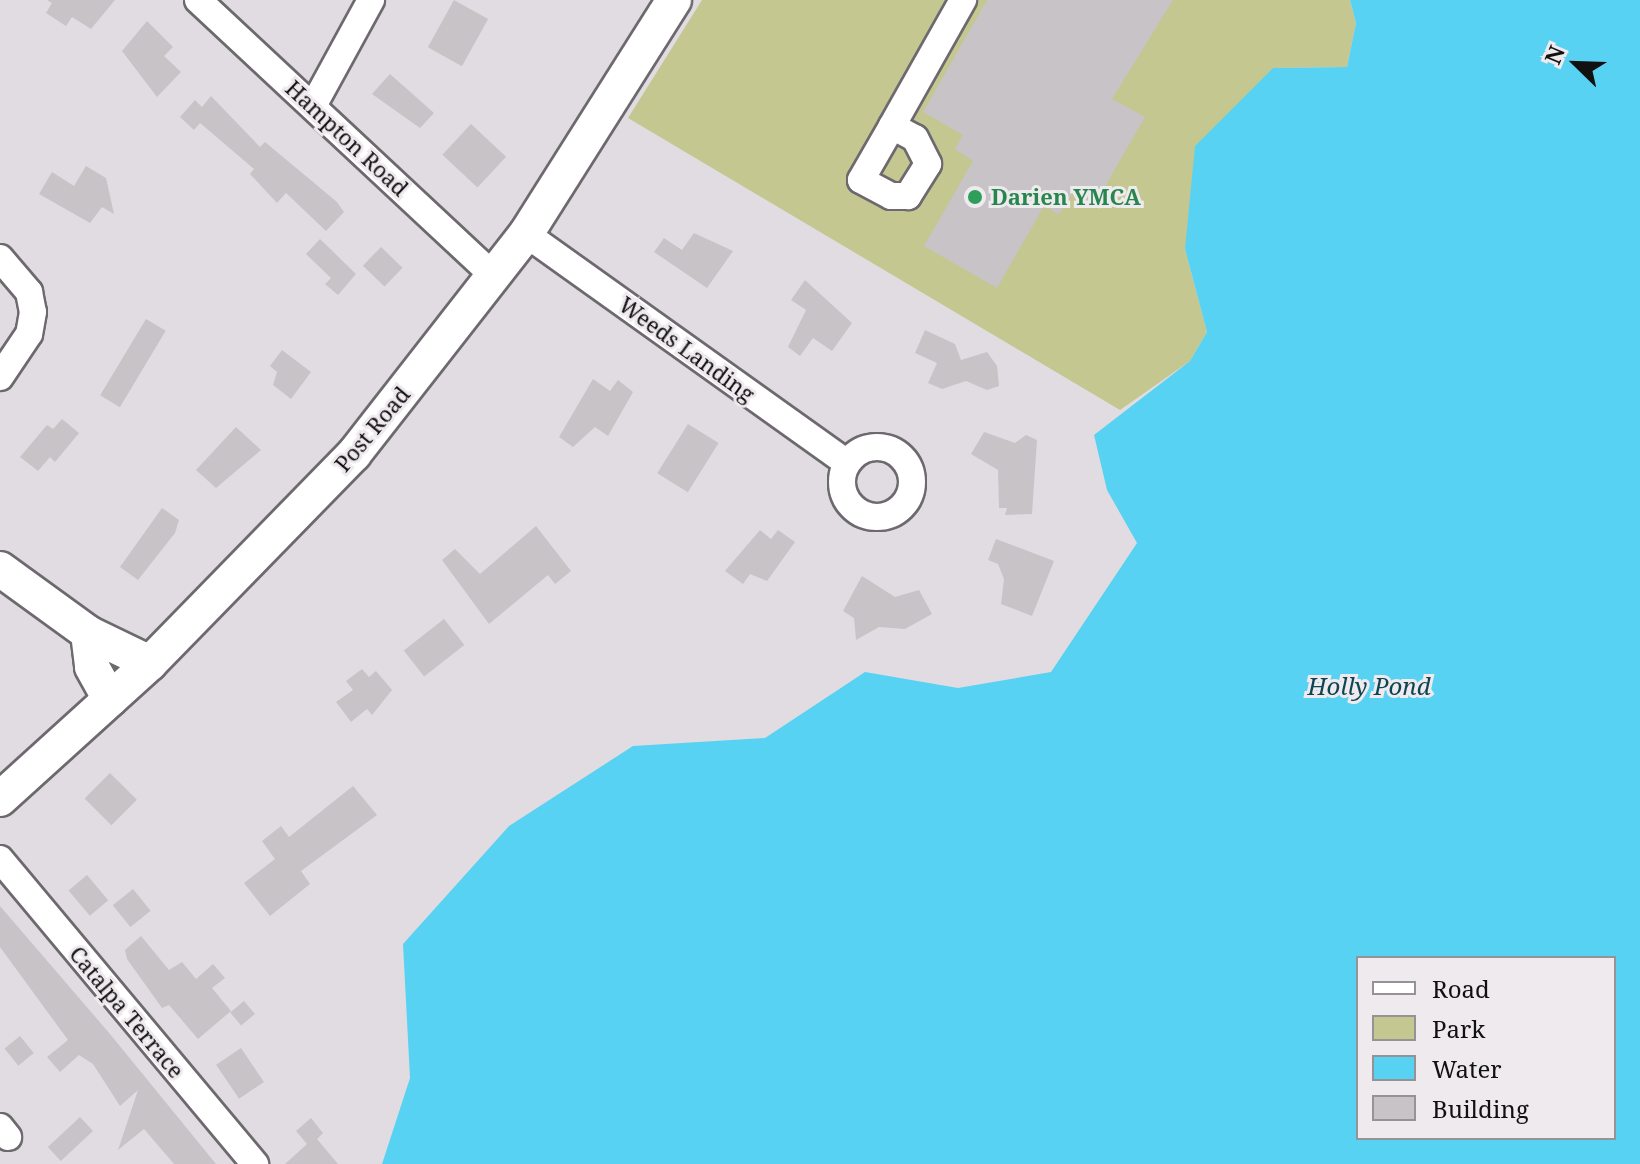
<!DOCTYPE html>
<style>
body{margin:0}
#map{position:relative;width:1640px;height:1164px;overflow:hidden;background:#e1dce1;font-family:"Noto Serif",serif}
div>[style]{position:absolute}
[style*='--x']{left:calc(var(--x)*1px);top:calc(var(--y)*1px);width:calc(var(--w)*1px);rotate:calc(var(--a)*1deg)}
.green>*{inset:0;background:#c4c790}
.water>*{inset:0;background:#58d2f2}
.building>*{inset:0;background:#c8c3c6;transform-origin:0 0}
.roads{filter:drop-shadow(2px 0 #6d696e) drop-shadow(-2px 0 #6d696e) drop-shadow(0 2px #6d696e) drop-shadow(0 -2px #6d696e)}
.minor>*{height:26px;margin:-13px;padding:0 13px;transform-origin:13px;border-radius:13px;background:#fff}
.minor>.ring{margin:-13px;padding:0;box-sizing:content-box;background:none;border:26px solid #fff;border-radius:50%}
.major>*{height:34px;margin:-17px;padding:0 17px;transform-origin:17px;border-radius:17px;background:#fff}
.dots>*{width:22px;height:22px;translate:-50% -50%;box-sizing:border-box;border:4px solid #eeeaee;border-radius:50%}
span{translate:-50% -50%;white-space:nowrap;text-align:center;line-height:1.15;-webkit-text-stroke:6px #eeeaee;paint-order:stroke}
.street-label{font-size:22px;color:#121112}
.leisure-label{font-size:22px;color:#27864d;font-weight:700}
.left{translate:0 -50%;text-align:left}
.water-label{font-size:24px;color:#0e4552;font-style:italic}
.legend{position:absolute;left:1356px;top:956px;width:260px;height:184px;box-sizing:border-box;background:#eeeaee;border:2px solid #969396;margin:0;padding:10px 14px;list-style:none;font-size:24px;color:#121112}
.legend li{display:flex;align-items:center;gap:16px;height:40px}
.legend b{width:40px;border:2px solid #969396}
.north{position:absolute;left:1536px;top:24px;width:80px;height:80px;-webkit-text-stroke:6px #eeeaee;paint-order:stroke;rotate:293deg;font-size:22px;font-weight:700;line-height:32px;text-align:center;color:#121112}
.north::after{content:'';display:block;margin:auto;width:28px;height:36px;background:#121112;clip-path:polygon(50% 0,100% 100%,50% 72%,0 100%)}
</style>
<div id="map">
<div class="green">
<i style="clip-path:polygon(702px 0,1350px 0,1356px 23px,1347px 67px,1273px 68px,1185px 249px,1207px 332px,1190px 361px,1120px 410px,628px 118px)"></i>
</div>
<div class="water">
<i style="clip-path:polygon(evenodd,1350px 0,1640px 0,1640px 1164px,382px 1164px,410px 1078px,403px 944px,509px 826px,633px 746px,765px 738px,865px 672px,958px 688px,1051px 672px,1137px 543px,1107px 490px,1094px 435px,1190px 361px,1207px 332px,1185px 249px,1195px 146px,1273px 68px,1347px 67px,1356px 23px,1350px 0,1358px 958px,1614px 958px,1614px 1138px,1358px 1138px,1358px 958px)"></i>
</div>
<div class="building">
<i style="clip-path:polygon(47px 0,115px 0,91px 29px,72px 17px,66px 26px,46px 13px,52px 3px)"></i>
<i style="left:454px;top:0;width:39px;height:54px;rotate:29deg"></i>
<i style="clip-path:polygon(987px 0,1173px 0,1112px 99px,1145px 117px,1095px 204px,1073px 192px,1059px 214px,1044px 206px,997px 288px,924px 246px,973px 161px,955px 149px,963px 135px,923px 112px)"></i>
<i style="clip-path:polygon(147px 21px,173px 47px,164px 56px,181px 72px,157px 97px,122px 51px)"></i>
<i style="clip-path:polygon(390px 74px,434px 113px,420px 128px,372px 94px)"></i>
<i style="clip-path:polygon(211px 96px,260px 147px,265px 142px,337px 202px,344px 212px,326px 231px,286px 193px,277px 203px,250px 174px,254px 169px,200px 123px,194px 130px,180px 117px,195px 100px,202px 107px)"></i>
<i style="left:471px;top:124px;width:48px;height:42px;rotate:43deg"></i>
<i style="clip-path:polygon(86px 166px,106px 178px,114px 214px,102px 207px,90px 223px,39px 194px,52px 172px,74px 186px)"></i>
<i style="clip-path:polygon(694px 233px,733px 251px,707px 288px,654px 252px,664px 238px,682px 250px)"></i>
<i style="clip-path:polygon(320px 239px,356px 274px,338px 295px,325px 284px,331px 278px,306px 254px)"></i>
<i style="left:381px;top:247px;width:30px;height:26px;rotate:44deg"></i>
<i style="clip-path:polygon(805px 280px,852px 323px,832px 351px,813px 338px,800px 356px,788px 347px,806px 310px,791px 300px)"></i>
<i style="left:146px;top:319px;width:23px;height:89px;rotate:31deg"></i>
<i style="clip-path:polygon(925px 330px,955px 344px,961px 360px,987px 352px,997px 366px,999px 386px,987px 390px,966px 381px,942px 389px,928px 383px,937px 363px,915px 353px)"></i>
<i style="clip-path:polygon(282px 350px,311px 372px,291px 399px,273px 385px,277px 372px,270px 366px)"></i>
<i style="clip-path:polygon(593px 379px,610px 391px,618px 380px,633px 392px,608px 436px,595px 427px,573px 447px,559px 437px)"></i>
<i style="clip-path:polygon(62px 419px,79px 433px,55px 462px,50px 457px,38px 471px,20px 457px,47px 425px,53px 429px)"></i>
<i style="left:688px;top:424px;width:36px;height:58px;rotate:32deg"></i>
<i style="clip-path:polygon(236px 427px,261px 450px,216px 488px,196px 470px)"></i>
<i style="clip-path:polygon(984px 432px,1015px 443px,1026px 435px,1037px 440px,1032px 514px,1005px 515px,1007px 508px,999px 508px,998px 470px,971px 454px)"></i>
<i style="clip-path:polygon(162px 508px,179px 520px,175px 533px,138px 580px,120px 567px)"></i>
<i style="clip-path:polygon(536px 526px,571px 571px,555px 584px,548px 575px,489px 624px,442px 560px,455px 549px,480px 574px)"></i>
<i style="clip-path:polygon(760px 530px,771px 539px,778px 530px,795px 542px,767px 581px,750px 574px,743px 584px,725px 571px)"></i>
<i style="clip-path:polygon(996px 539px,1054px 561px,1032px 616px,1001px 604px,1004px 579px,998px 564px,988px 560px)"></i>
<i style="clip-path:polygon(862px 576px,895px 597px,919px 590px,932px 614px,905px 629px,879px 627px,856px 640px,854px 618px,843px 611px)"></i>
<i style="left:444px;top:619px;width:33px;height:51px;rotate:52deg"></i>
<i style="clip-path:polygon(362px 669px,369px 677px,376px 671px,392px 690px,372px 715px,367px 709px,351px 722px,336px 702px,353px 690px,346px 681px)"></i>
<i style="left:110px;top:773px;width:38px;height:36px;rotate:45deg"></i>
<i style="clip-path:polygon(353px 786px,377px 815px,301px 871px,310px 884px,270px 916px,244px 883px,275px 859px,262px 841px,281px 826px,289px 837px)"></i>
<i style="left:87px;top:875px;width:33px;height:24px;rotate:50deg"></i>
<i style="left:133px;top:889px;width:28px;height:26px;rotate:51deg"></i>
<i style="clip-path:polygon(0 906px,110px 1034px,216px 1164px,174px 1164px,144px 1129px,118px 1150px,138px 1090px,120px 1106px,93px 1064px,79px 1055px,60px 1072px,47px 1057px,68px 1040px,0 947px)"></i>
<i style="clip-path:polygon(141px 936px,169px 970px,182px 962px,196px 979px,213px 964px,225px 978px,212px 988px,231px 1011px,198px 1039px,169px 1005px,162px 1008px,127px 959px,125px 950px)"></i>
<i style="left:244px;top:1001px;width:17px;height:18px;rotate:50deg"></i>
<i style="left:20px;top:1036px;width:22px;height:20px;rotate:51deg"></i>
<i style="left:241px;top:1048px;width:41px;height:30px;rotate:56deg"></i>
<i style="left:80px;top:1117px;width:19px;height:44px;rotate:47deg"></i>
<i style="clip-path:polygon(311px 1118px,323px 1133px,317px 1139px,338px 1164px,285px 1164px,307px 1144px,296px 1131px)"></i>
</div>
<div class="roads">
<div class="minor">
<i style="--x:198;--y:0;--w:406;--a:43"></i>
<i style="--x:313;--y:106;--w:121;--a:-61.3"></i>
<i style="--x:892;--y:126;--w:26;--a:28"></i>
<i style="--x:915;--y:138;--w:29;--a:63"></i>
<i style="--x:928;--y:164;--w:38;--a:122"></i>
<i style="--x:908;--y:196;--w:17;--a:180"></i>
<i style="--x:891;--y:196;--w:34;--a:-152"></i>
<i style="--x:861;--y:180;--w:62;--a:-60.1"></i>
<i style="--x:892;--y:126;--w:145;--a:-60.6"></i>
<i style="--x:526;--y:234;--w:394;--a:35.5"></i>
<i style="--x:0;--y:258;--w:45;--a:49.5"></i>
<i style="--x:29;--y:292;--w:20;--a:79"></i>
<i style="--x:33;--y:312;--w:22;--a:100"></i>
<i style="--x:29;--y:334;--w:52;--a:124"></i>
<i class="ring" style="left:842px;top:447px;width:44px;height:44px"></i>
<i style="--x:0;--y:859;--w:398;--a:50.1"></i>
<i style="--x:0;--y:1127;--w:13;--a:51"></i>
</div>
<div class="major">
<i style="--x:0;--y:569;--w:109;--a:36"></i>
<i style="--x:88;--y:633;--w:69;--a:25.8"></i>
<i style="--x:88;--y:633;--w:34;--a:83"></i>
<i style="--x:92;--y:667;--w:37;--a:61"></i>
<i style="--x:0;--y:799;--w:202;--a:-42.2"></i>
<i style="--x:150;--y:663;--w:292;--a:-45.7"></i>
<i style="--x:354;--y:454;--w:279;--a:-52"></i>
<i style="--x:526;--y:234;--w:277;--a:-57.7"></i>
</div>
</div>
<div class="dots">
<i style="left:975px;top:197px;background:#2e9e5b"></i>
</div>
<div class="street-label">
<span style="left:347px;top:138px;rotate:43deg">Hampton Road</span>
<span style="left:687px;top:349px;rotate:36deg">Weeds Landing</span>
<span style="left:372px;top:429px;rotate:-50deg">Post Road</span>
<span style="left:127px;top:1012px;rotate:50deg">Catalpa Terrace</span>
</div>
<div class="leisure-label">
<span class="left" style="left:991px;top:197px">Darien YMCA</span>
</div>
<div class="water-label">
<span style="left:1369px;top:686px">Holly Pond</span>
</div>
<ul class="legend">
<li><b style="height:10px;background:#fff"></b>Road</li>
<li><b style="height:22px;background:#c4c790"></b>Park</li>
<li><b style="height:22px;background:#58d2f2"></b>Water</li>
<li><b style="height:22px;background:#c8c3c6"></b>Building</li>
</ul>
<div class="north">N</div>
</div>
